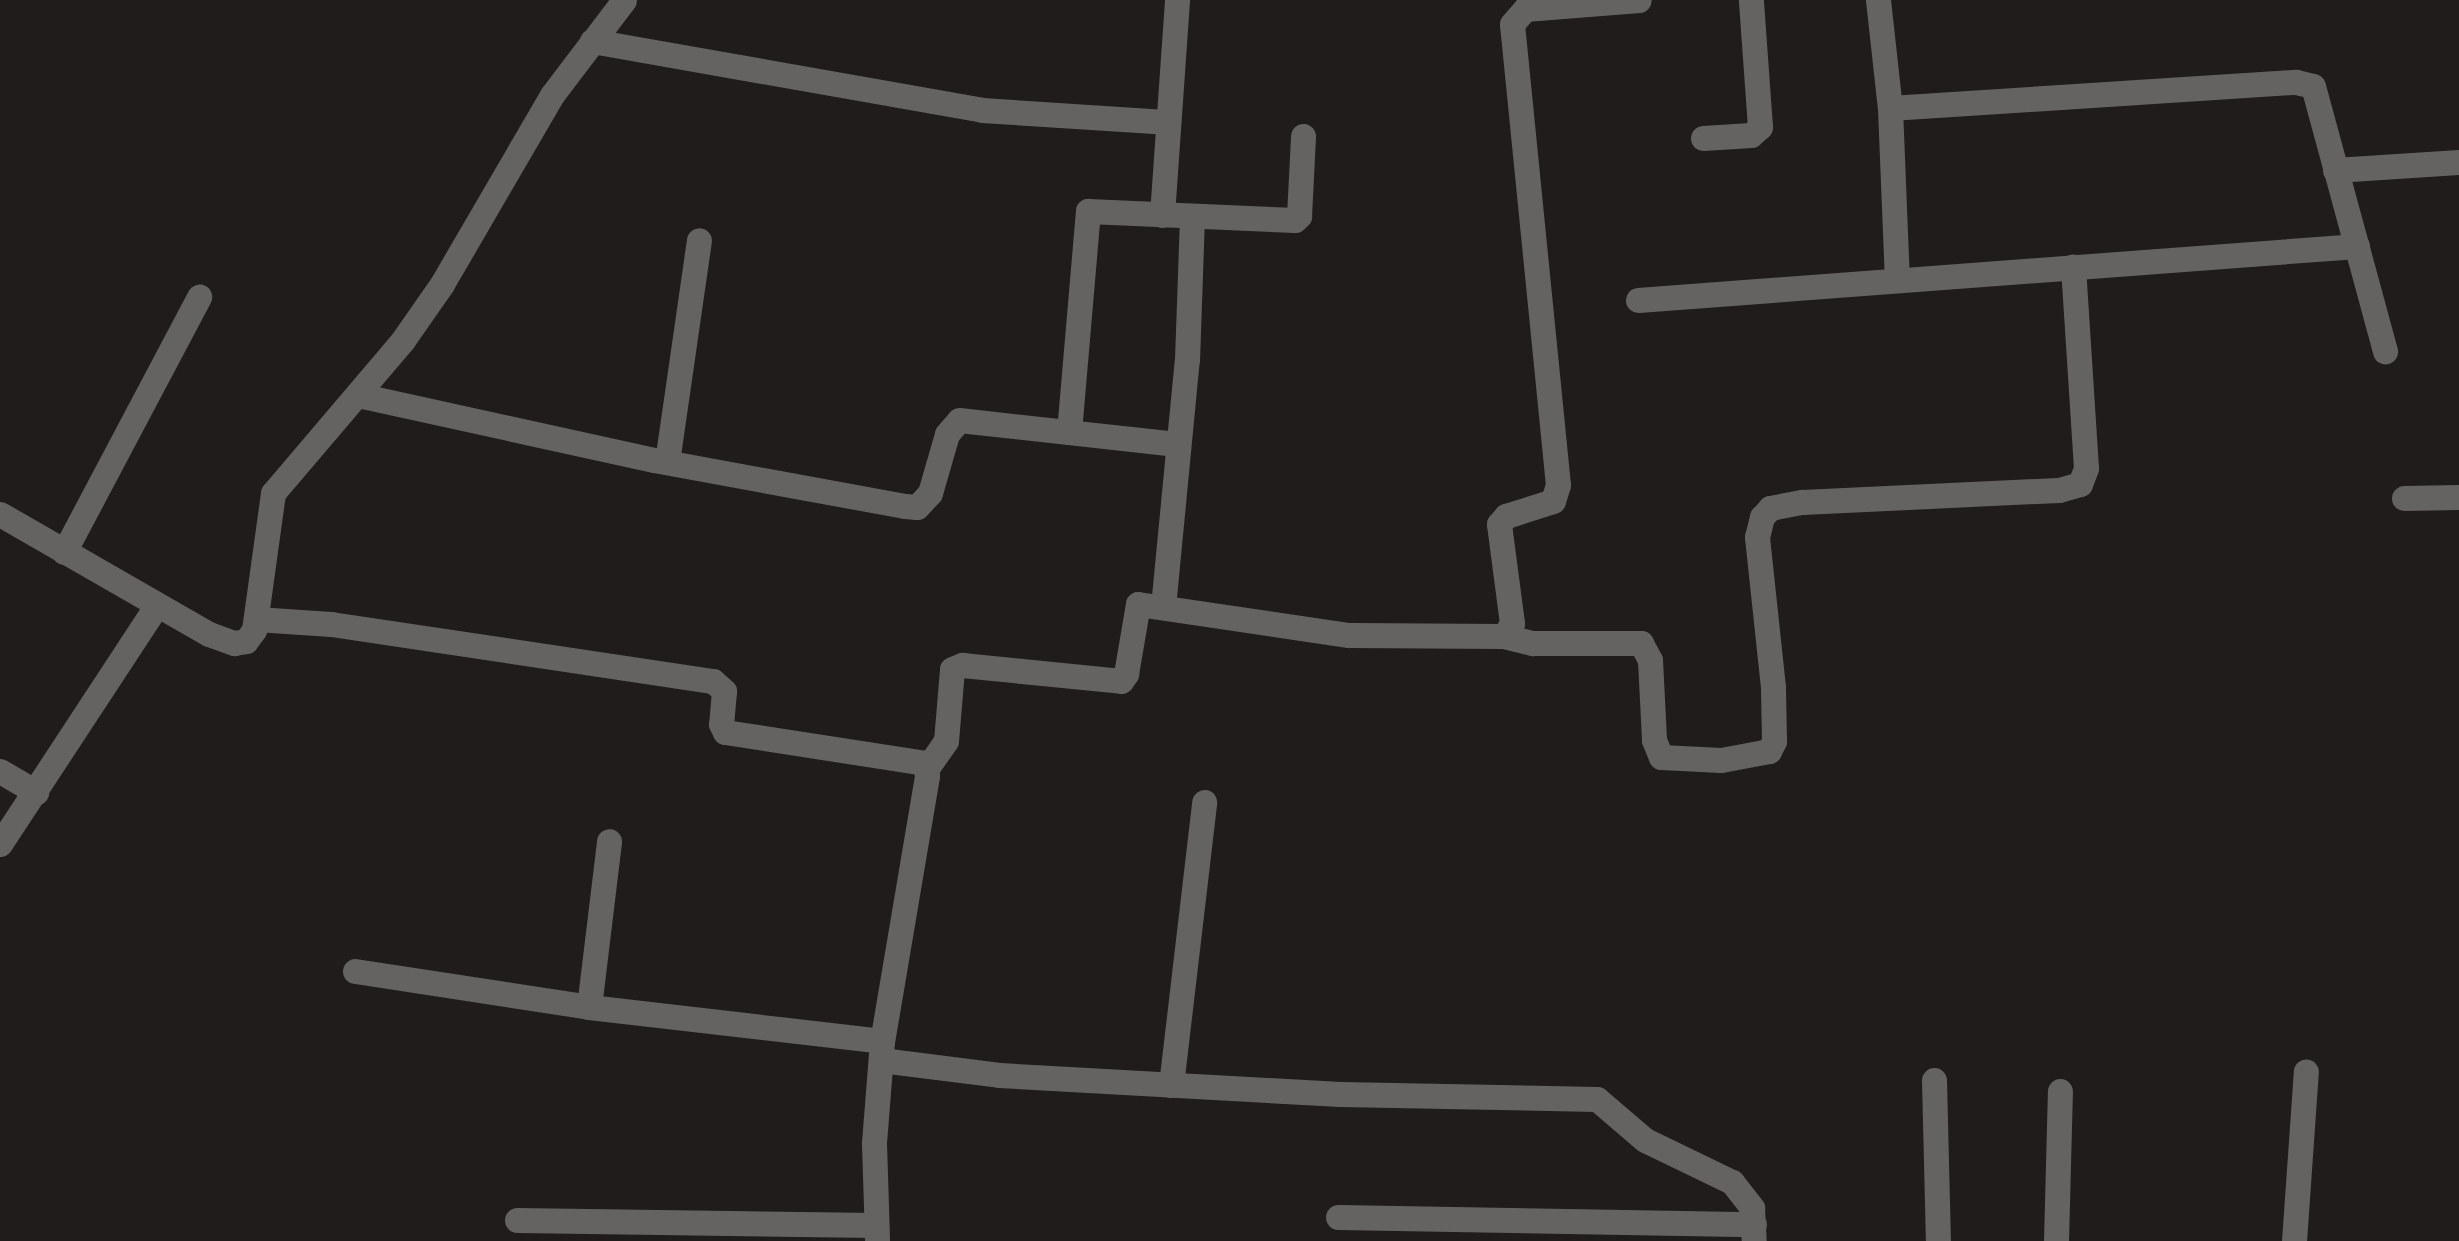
<!DOCTYPE html>
<style>
body{margin:0}
#map{position:relative;width:2459px;height:1241px;overflow:hidden;background:#201c1b;font-family:"Exo 2",sans-serif}
div>[style]{position:absolute}
[style*='--x']{left:calc(var(--x)*1px);top:calc(var(--y)*1px);width:calc(var(--w)*1px);rotate:calc(var(--a)*1deg)}
.minor>*{height:25px;margin:-12.5px;padding:0 12.5px;transform-origin:12.5px;border-radius:12.5px;background:#656362}
span{translate:-50% -50%;white-space:nowrap;text-align:center;line-height:1.15;-webkit-text-stroke:10px #080707;paint-order:stroke}
</style>
<div id="map">
<div class="minor">
<i style="--x:1878;--y:0;--w:109;--a:83.7"></i>
<i style="--x:1890;--y:108;--w:171;--a:87.7"></i>
<i style="--x:592;--y:41;--w:396;--a:10"></i>
<i style="--x:982;--y:110;--w:184;--a:3.7"></i>
<i style="--x:1890;--y:108;--w:407;--a:-3.7"></i>
<i style="--x:2296;--y:82;--w:17;--a:13"></i>
<i style="--x:2313;--y:86;--w:275;--a:74.8"></i>
<i style="--x:1703;--y:138;--w:48;--a:-3.6"></i>
<i style="--x:1751;--y:135;--w:12;--a:-42"></i>
<i style="--x:1760;--y:127;--w:127;--a:-94.1"></i>
<i style="--x:2335;--y:170;--w:124;--a:-3.7"></i>
<i style="--x:1162;--y:215;--w:216;--a:-86"></i>
<i style="--x:1638;--y:300;--w:721;--a:-4.3"></i>
<i style="--x:358;--y:395;--w:303;--a:12.4"></i>
<i style="--x:654;--y:460;--w:255;--a:10.4"></i>
<i style="--x:905;--y:506;--w:12;--a:5"></i>
<i style="--x:917;--y:507;--w:19;--a:-47"></i>
<i style="--x:930;--y:493;--w:61;--a:-73.9"></i>
<i style="--x:947;--y:434;--w:18;--a:-49"></i>
<i style="--x:959;--y:420;--w:219;--a:6.3"></i>
<i style="--x:1069;--y:432;--w:222;--a:-85.1"></i>
<i style="--x:1088;--y:211;--w:207;--a:2.5"></i>
<i style="--x:1295;--y:220;--w:6;--a:-45"></i>
<i style="--x:1299;--y:216;--w:80;--a:-87.1"></i>
<i style="--x:667;--y:462;--w:224;--a:-81.8"></i>
<i style="--x:2404;--y:498;--w:55;--a:-1"></i>
<i style="--x:0;--y:514;--w:241;--a:29.9"></i>
<i style="--x:209;--y:634;--w:27;--a:20"></i>
<i style="--x:234;--y:643;--w:12;--a:-9"></i>
<i style="--x:246;--y:641;--w:14;--a:-54"></i>
<i style="--x:254;--y:630;--w:138;--a:-82.1"></i>
<i style="--x:273;--y:493;--w:201;--a:-49.6"></i>
<i style="--x:403;--y:340;--w:68;--a:-55.1"></i>
<i style="--x:442;--y:284;--w:219;--a:-59.8"></i>
<i style="--x:552;--y:95;--w:119;--a:-52.8"></i>
<i style="--x:64;--y:552;--w:289;--a:-62.1"></i>
<i style="--x:1163;--y:607;--w:248;--a:-84.5"></i>
<i style="--x:1187;--y:360;--w:144;--a:-88"></i>
<i style="--x:256;--y:619;--w:75;--a:3.8"></i>
<i style="--x:331;--y:624;--w:386;--a:8.5"></i>
<i style="--x:713;--y:681;--w:15;--a:42"></i>
<i style="--x:724;--y:691;--w:33;--a:95"></i>
<i style="--x:721;--y:724;--w:9;--a:63"></i>
<i style="--x:725;--y:732;--w:202;--a:8.8"></i>
<i style="--x:925;--y:763;--w:13;--a:81"></i>
<i style="--x:927;--y:776;--w:269;--a:99.6"></i>
<i style="--x:882;--y:1041;--w:102;--a:94.5"></i>
<i style="--x:874;--y:1143;--w:98;--a:88.2"></i>
<i style="--x:1504;--y:636;--w:30;--a:14"></i>
<i style="--x:1533;--y:643;--w:108;--a:0"></i>
<i style="--x:1641;--y:643;--w:19;--a:62"></i>
<i style="--x:1650;--y:660;--w:80;--a:87.1"></i>
<i style="--x:1654;--y:740;--w:18;--a:68"></i>
<i style="--x:1661;--y:757;--w:60;--a:2.9"></i>
<i style="--x:1721;--y:760;--w:49;--a:-10.6"></i>
<i style="--x:1769;--y:751;--w:11;--a:-63"></i>
<i style="--x:1774;--y:741;--w:54;--a:-91.1"></i>
<i style="--x:1773;--y:687;--w:151;--a:-96.1"></i>
<i style="--x:1757;--y:537;--w:21;--a:-76"></i>
<i style="--x:1762;--y:517;--w:12;--a:-48"></i>
<i style="--x:1770;--y:508;--w:33;--a:-11"></i>
<i style="--x:1802;--y:502;--w:257;--a:-2.7"></i>
<i style="--x:2059;--y:490;--w:22;--a:-16"></i>
<i style="--x:2080;--y:484;--w:17;--a:-69"></i>
<i style="--x:2086;--y:468;--w:202;--a:-93.7"></i>
<i style="--x:927;--y:768;--w:33;--a:-55"></i>
<i style="--x:946;--y:741;--w:72;--a:-85.2"></i>
<i style="--x:952;--y:669;--w:11;--a:-22"></i>
<i style="--x:962;--y:665;--w:160;--a:5.7"></i>
<i style="--x:1121;--y:681;--w:9;--a:-54"></i>
<i style="--x:1126;--y:674;--w:71;--a:-80.3"></i>
<i style="--x:1138;--y:604;--w:213;--a:8.4"></i>
<i style="--x:1349;--y:635;--w:155;--a:0.4"></i>
<i style="--x:1504;--y:636;--w:15;--a:-58"></i>
<i style="--x:1512;--y:623;--w:100;--a:-97.5"></i>
<i style="--x:1499;--y:524;--w:11;--a:-49"></i>
<i style="--x:1506;--y:516;--w:49;--a:-17.7"></i>
<i style="--x:1553;--y:501;--w:17;--a:-73"></i>
<i style="--x:1558;--y:485;--w:463;--a:-95.7"></i>
<i style="--x:1512;--y:24;--w:20;--a:-49"></i>
<i style="--x:1525;--y:9;--w:114;--a:-4.5"></i>
<i style="--x:0;--y:771;--w:42;--a:30.3"></i>
<i style="--x:0;--y:844;--w:286;--a:-56.7"></i>
<i style="--x:355;--y:971;--w:237;--a:8.7"></i>
<i style="--x:589;--y:1007;--w:295;--a:6.6"></i>
<i style="--x:589;--y:1007;--w:167;--a:-83.1"></i>
<i style="--x:881;--y:1060;--w:119;--a:7.2"></i>
<i style="--x:999;--y:1075;--w:342;--a:3.2"></i>
<i style="--x:1340;--y:1094;--w:257;--a:1.1"></i>
<i style="--x:1597;--y:1099;--w:63;--a:40.5"></i>
<i style="--x:1645;--y:1140;--w:97;--a:25.8"></i>
<i style="--x:1732;--y:1182;--w:33;--a:52"></i>
<i style="--x:1752;--y:1208;--w:33;--a:87"></i>
<i style="--x:1934;--y:1080;--w:161;--a:88.6"></i>
<i style="--x:1171;--y:1085;--w:285;--a:-83.3"></i>
<i style="--x:1338;--y:1217;--w:416;--a:1"></i>
<i style="--x:517;--y:1220;--w:359;--a:0.8"></i>
<i style="--x:2056;--y:1241;--w:150;--a:-88.5"></i>
<i style="--x:2294;--y:1241;--w:170;--a:-86"></i>
</div>
</div>
